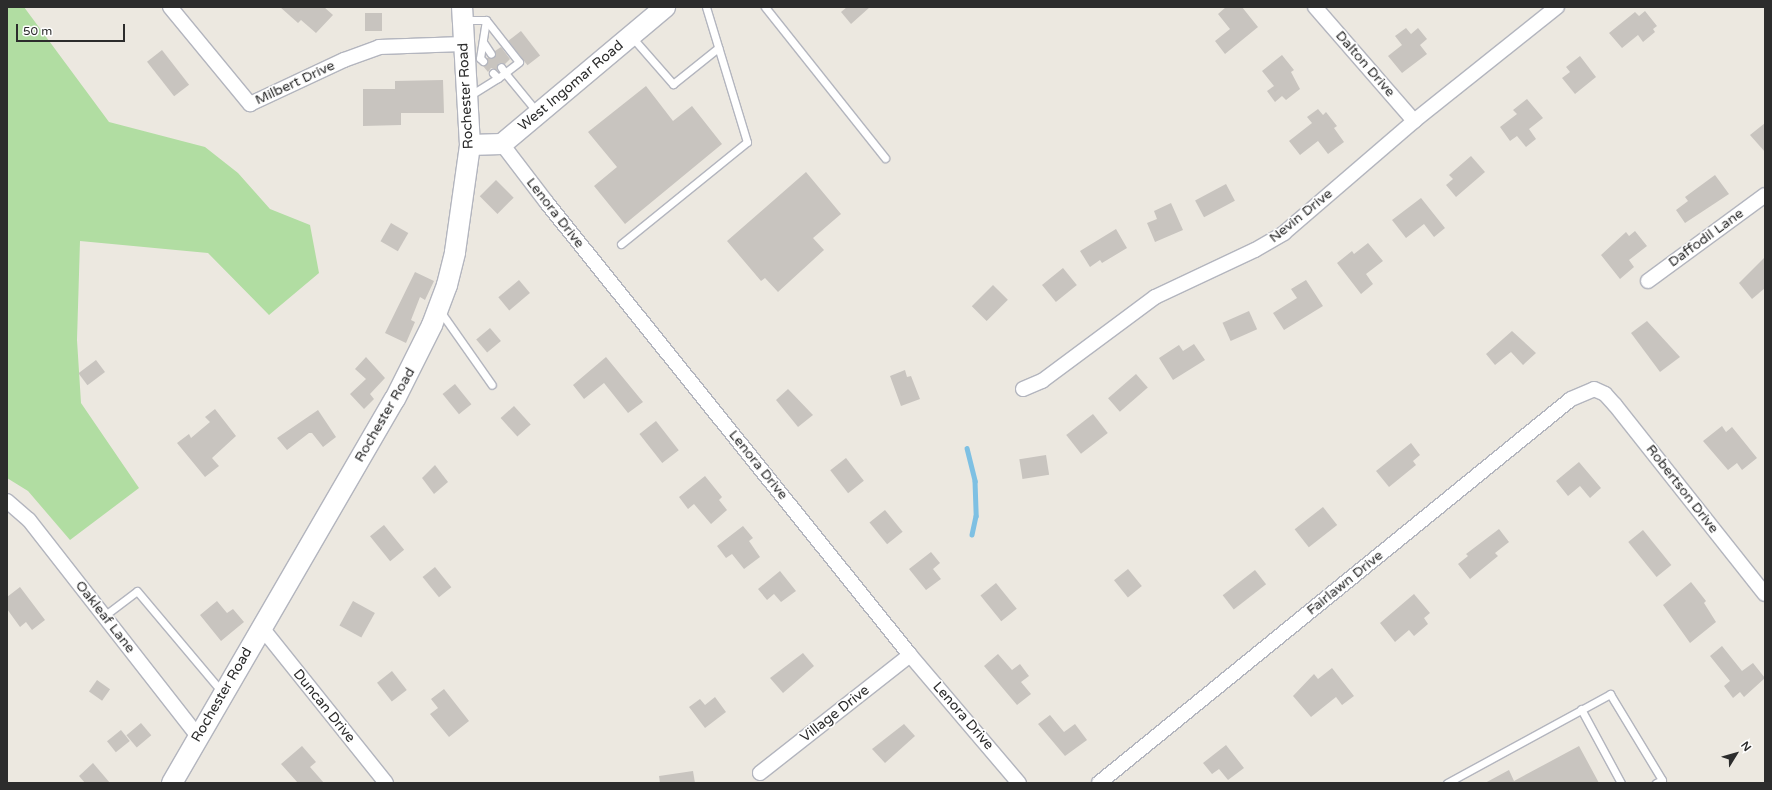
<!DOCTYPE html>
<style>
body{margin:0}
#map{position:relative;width:1772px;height:790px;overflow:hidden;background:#ece8e0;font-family:"Varela Round",sans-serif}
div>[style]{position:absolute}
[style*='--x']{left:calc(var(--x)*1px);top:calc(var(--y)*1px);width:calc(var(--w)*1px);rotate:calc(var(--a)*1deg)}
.green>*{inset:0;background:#b1dda2}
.stream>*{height:4.5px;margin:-2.25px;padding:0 2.25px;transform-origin:2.25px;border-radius:2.25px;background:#7ec0e3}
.building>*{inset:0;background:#c8c4bf;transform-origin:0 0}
.roads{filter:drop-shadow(1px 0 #b3b5be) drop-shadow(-1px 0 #b3b5be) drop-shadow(0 1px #b3b5be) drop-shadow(0 -1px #b3b5be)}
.lane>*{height:7px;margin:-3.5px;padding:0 3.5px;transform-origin:3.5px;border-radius:3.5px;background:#fff}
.street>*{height:14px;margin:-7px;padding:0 7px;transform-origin:7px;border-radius:7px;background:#fff}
.secondary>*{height:20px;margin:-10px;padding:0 10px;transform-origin:10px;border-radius:10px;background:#fff}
span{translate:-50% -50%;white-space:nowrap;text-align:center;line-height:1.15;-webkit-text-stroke:3.5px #fff;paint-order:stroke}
.street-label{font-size:14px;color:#2c2c2c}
.frame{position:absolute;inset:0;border:8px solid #2c2c2c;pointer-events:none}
.north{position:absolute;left:1716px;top:734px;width:40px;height:40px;-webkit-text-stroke:3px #fff;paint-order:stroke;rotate:53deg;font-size:11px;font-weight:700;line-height:16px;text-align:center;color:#2c2c2c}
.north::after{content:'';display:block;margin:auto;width:14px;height:18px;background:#2c2c2c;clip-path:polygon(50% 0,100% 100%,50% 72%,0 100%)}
.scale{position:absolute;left:16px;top:24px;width:109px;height:18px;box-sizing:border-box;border:2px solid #2c2c2c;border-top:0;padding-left:5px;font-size:12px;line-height:14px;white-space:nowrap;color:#2c2c2c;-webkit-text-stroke:3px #fff;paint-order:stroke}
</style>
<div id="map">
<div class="green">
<i style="clip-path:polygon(7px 7px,24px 7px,109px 122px,205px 147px,238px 173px,270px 209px,310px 225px,319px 273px,269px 315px,208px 253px,80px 241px,77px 340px,81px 403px,139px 488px,70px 540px,28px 491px,7px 478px)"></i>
</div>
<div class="stream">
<i style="--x:967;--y:448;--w:34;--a:76"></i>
<i style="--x:975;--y:481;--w:35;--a:88"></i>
<i style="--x:976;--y:516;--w:19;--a:102"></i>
</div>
<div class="building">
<i style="clip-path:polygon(280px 7px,324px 7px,333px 15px,316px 33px,301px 20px,298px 23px)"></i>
<i style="clip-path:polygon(847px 7px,870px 7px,851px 24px,841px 12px)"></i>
<i style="clip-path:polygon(1226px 7px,1242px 7px,1258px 27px,1225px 54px,1215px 41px,1230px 29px,1218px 14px)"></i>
<i style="clip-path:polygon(1645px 11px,1657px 26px,1653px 29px,1655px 32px,1643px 42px,1638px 35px,1622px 48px,1609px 33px,1635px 12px,1639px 16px)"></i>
<i style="left:365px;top:13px;width:17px;height:18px"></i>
<i style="clip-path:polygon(1406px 28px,1411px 34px,1418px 28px,1427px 39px,1420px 45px,1427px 54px,1402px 73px,1388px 56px,1402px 45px,1395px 36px)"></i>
<i style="left:521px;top:31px;width:31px;height:16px;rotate:52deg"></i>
<i style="clip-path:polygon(501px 47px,510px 59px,505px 64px,499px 63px,497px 70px,491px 68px,488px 72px,483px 66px,488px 63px,487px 58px,494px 58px,495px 51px)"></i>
<i style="left:162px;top:50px;width:44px;height:19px;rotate:52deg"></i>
<i style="clip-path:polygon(1282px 55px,1294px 70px,1291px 72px,1300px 89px,1286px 100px,1282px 96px,1275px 102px,1267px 91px,1274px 86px,1262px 71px)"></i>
<i style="clip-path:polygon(1580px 56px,1596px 77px,1575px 94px,1562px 78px,1570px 72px,1566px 67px)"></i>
<i style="clip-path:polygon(443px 80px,444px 113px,401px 113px,401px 125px,363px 126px,363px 89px,395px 89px,395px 81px)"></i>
<i style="clip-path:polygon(646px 86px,673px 121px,692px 106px,722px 144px,625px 224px,594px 186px,617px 167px,588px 132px)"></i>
<i style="clip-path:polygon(1527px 99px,1543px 118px,1529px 129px,1536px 139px,1526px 147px,1517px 136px,1510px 141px,1500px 127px,1517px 114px,1513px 110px)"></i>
<i style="clip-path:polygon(1318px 109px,1323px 115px,1326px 112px,1337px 126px,1334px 128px,1344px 142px,1328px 154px,1318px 141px,1300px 155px,1289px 141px,1312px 123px,1307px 117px)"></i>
<i style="clip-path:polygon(1765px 123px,1765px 152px,1750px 135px)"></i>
<i style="clip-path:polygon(1471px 156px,1485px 172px,1456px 197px,1446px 185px,1453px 179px,1449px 175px)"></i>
<i style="clip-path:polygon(806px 172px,841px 214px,813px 238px,824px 250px,778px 292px,765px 278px,761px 281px,727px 241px)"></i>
<i style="clip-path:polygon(1715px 175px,1729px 194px,1685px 223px,1676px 210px,1688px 201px,1685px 197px)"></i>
<i style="left:496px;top:180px;width:25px;height:23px;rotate:45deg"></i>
<i style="left:1226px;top:184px;width:19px;height:35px;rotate:62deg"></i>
<i style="clip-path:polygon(1421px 198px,1445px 228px,1434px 237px,1424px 224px,1406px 238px,1392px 220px)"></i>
<i style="clip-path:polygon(1171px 203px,1183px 230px,1155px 242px,1147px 223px,1157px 219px,1154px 211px)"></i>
<i style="left:391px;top:223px;width:20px;height:21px;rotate:30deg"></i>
<i style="clip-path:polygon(1116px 229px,1127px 248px,1102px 263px,1100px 260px,1090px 267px,1080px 251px)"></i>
<i style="clip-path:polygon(1635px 231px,1647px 246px,1629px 260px,1634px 267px,1620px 279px,1601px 255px,1626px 232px,1629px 236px)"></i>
<i style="clip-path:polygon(1368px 243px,1383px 261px,1366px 274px,1373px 284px,1361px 294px,1337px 263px,1352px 251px,1354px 254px)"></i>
<i style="clip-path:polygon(1765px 257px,1765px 288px,1752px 299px,1739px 283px)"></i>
<i style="left:1063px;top:268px;width:22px;height:27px;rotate:51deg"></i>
<i style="clip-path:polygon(415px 272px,434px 281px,425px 300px,420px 297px,411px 320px,415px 322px,406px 343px,385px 333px)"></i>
<i style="left:519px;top:280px;width:17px;height:27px;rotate:50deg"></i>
<i style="clip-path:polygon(1306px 280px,1323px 306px,1284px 330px,1273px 313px,1297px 298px,1291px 289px)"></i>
<i style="left:993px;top:285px;width:21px;height:30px;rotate:45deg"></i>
<i style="left:1249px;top:311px;width:20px;height:29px;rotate:66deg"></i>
<i style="clip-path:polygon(1647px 321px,1680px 357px,1660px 372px,1631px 333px)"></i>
<i style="left:490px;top:328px;width:17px;height:18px;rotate:50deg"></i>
<i style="clip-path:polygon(1512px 331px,1536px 353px,1523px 365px,1511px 352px,1495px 365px,1486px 354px)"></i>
<i style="clip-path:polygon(1194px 344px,1205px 360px,1173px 380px,1159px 358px,1179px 345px,1183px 351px)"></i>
<i style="clip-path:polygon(366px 357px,385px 378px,370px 394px,374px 399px,364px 409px,350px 394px,366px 379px,355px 369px)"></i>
<i style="clip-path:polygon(606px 357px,643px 402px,628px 413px,604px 383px,584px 399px,573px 385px)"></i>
<i style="left:96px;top:360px;width:15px;height:22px;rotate:53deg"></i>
<i style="clip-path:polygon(905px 370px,907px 377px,911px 376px,920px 399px,901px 406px,890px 376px)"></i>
<i style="left:1136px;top:374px;width:18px;height:37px;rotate:49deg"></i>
<i style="left:455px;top:384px;width:26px;height:16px;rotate:51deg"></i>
<i style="clip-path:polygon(788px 389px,813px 415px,798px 427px,776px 400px)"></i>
<i style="left:514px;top:406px;width:25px;height:18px;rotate:48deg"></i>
<i style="clip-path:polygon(215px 409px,236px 436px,212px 458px,219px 466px,205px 477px,177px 443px,189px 434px,191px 438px,210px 422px,205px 417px)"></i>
<i style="clip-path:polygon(318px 410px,336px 437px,323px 447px,312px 433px,309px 433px,287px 450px,277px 438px)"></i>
<i style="left:1093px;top:414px;width:24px;height:34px;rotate:52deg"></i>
<i style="left:656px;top:421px;width:37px;height:21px;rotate:52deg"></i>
<i style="clip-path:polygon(1722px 426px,1726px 432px,1732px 427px,1757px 458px,1742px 470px,1737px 463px,1728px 470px,1703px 441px)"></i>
<i style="clip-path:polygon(1411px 443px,1420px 455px,1413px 461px,1416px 465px,1389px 487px,1376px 471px)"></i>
<i style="left:1046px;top:455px;width:20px;height:27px;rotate:81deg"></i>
<i style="left:846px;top:458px;width:29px;height:20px;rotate:52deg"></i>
<i style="clip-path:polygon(1579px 462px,1601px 488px,1590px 498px,1580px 486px,1568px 496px,1556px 481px)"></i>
<i style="clip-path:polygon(435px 465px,448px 482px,434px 494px,422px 478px)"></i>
<i style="clip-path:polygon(705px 476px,722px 497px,719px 500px,727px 510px,711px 524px,694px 504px,688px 509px,679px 497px)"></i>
<i style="left:1323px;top:507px;width:23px;height:36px;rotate:52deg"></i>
<i style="left:885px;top:510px;width:28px;height:20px;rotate:51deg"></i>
<i style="left:384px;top:525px;width:32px;height:18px;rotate:51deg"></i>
<i style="clip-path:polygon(743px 526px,753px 538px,749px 541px,760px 557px,744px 569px,732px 554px,726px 558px,717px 546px)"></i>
<i style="clip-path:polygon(1499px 529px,1509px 542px,1495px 553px,1498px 556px,1470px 579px,1458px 564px,1468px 556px,1466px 554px)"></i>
<i style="left:1643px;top:530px;width:45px;height:19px;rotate:51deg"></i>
<i style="clip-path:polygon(931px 552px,940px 563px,933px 569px,941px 579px,926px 590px,909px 569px)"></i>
<i style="left:435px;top:567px;width:26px;height:16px;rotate:51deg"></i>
<i style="left:1128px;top:569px;width:22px;height:18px;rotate:51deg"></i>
<i style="left:1255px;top:570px;width:18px;height:41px;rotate:52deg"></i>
<i style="clip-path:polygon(780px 571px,796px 591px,781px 602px,774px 594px,767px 600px,758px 589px)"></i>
<i style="clip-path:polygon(1691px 582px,1706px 601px,1704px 603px,1716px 622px,1690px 643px,1663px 605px)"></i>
<i style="left:996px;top:583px;width:33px;height:20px;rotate:51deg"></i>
<i style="clip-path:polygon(20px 587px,45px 620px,32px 630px,26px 622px,20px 627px,7px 609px,7px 597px)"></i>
<i style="clip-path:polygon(1414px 594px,1430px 613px,1424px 618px,1428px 624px,1414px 636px,1409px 630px,1395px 642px,1380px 623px)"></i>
<i style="clip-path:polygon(217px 601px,227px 613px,233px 609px,244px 622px,221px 641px,200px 615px)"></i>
<i style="left:353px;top:601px;width:25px;height:28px;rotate:29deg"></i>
<i style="clip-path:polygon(1722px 646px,1742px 671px,1753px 663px,1765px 678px,1744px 697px,1740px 692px,1733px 698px,1724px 686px,1730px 681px,1710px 656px)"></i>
<i style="clip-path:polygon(803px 653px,814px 666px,783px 693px,770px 678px)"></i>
<i style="clip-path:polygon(998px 654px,1012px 670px,1020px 664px,1029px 676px,1021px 682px,1031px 694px,1017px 705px,984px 666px)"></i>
<i style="clip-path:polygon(1332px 668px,1354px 696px,1342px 705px,1336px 697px,1311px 717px,1293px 696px,1314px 674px,1318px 679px)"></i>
<i style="left:392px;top:671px;width:24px;height:19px;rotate:52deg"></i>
<i style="left:97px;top:680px;width:16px;height:14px;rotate:35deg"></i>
<i style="clip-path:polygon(444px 689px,469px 721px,449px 737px,430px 714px,438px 708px,431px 699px)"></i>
<i style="clip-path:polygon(715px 697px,726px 712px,705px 728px,689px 707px,700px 699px,705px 705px)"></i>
<i style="clip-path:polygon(1050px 715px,1064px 732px,1075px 724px,1087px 740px,1065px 756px,1038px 724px)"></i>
<i style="left:141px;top:723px;width:16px;height:19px;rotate:50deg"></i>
<i style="clip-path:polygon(904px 724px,915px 736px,885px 763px,872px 749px)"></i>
<i style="left:121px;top:730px;width:14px;height:18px;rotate:51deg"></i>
<i style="clip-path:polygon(1226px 745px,1244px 768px,1228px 780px,1219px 769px,1212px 774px,1203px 763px)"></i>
<i style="clip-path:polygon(302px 746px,316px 762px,310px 767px,324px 783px,298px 783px,281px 764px)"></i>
<i style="clip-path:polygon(1579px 746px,1599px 783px,1485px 783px,1509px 770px,1514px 781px)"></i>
<i style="clip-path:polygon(93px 763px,110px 783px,85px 783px,79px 776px)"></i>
<i style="clip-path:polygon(693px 771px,695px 783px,660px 783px,659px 776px)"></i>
</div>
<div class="roads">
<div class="lane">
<i style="--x:765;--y:7;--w:193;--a:51.5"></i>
<i style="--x:464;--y:20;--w:22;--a:0"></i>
<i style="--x:486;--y:20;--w:53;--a:51.8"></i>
<i style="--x:519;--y:62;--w:18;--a:142"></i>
<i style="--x:505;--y:73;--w:50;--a:50.6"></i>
<i style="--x:631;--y:36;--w:64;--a:48.8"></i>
<i style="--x:673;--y:84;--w:58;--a:-38.7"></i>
<i style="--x:483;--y:42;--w:14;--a:56"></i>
<i style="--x:483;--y:61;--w:4;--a:-135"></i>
<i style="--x:480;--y:58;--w:38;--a:-81"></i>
<i style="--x:493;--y:73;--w:7;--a:45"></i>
<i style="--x:498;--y:78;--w:9;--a:-36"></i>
<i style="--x:505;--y:73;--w:7;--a:-124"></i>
<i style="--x:469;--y:96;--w:34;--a:-32"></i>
<i style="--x:621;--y:244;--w:162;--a:-39"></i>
<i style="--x:747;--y:142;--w:141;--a:-106.9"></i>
<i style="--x:440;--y:311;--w:90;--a:54.9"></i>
<i style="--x:104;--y:616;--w:41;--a:-37.1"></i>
<i style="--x:137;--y:591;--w:133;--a:49.9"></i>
<i style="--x:1581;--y:709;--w:84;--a:61.6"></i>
<i style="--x:1447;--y:783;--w:186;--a:-28.6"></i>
<i style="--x:1610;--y:694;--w:100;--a:58.8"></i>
<i style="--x:1662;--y:780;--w:7;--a:153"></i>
</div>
<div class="street">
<i style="--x:170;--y:7;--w:126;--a:50.5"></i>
<i style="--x:250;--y:104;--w:104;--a:-25.1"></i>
<i style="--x:344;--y:60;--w:37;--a:-20"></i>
<i style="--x:379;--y:47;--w:84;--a:-2"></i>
<i style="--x:1315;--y:7;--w:151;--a:49"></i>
<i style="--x:502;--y:144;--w:74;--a:52.7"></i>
<i style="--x:547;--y:203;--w:580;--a:51.23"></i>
<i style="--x:910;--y:655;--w:168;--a:49.6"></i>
<i style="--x:1648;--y:281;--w:145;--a:-36.3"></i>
<i style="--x:1023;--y:389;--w:21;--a:-23"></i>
<i style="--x:1042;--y:381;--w:141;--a:-36.6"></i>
<i style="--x:1155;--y:297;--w:110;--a:-25.2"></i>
<i style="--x:1255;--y:250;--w:34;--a:-30"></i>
<i style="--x:1284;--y:233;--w:172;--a:-40.7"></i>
<i style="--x:1414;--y:121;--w:183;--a:-38.6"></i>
<i style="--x:7;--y:501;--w:29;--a:41"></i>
<i style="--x:29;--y:520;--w:274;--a:52"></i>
<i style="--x:262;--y:628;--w:198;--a:51.3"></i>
<i style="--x:760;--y:773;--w:191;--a:-38.2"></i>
<i style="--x:1099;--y:783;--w:608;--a:-39.13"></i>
<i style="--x:1571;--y:399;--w:25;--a:-23"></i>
<i style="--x:1594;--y:389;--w:12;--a:24"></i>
<i style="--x:1605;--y:394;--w:15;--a:48"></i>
<i style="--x:1615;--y:405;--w:241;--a:51.6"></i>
</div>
<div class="secondary">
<i style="--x:470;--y:145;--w:32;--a:-2"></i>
<i style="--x:502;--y:144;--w:213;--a:-40"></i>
<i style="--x:172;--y:783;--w:444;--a:-59.9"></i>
<i style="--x:395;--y:399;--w:83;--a:-63.4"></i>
<i style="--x:432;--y:325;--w:43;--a:-69.4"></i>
<i style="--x:447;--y:285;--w:34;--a:-76"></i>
<i style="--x:455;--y:252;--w:108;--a:-82"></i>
<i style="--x:470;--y:145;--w:138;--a:-93.3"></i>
</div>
</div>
<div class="street-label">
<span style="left:1365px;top:64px;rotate:49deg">Dalton Drive</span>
<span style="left:295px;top:83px;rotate:-25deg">Milbert Drive</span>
<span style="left:571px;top:86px;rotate:-40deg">West Ingomar Road</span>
<span style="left:466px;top:96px;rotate:-93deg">Rochester Road</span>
<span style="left:555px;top:213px;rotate:52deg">Lenora Drive</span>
<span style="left:1301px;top:216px;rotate:-39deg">Nevin Drive</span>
<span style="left:1706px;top:238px;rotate:-36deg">Daffodil Lane</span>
<span style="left:385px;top:415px;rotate:-60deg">Rochester Road</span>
<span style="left:758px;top:465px;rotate:51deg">Lenora Drive</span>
<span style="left:1682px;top:489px;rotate:52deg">Robertson Drive</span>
<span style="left:1345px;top:583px;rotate:-39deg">Fairlawn Drive</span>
<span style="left:105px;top:617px;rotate:52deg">Oakleaf Lane</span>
<span style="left:222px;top:695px;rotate:-60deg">Rochester Road</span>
<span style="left:324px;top:706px;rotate:51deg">Duncan Drive</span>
<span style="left:835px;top:714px;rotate:-38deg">Village Drive</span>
<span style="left:963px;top:716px;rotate:49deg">Lenora Drive</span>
</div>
<div class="frame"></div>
<div class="north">N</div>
<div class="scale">50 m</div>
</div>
